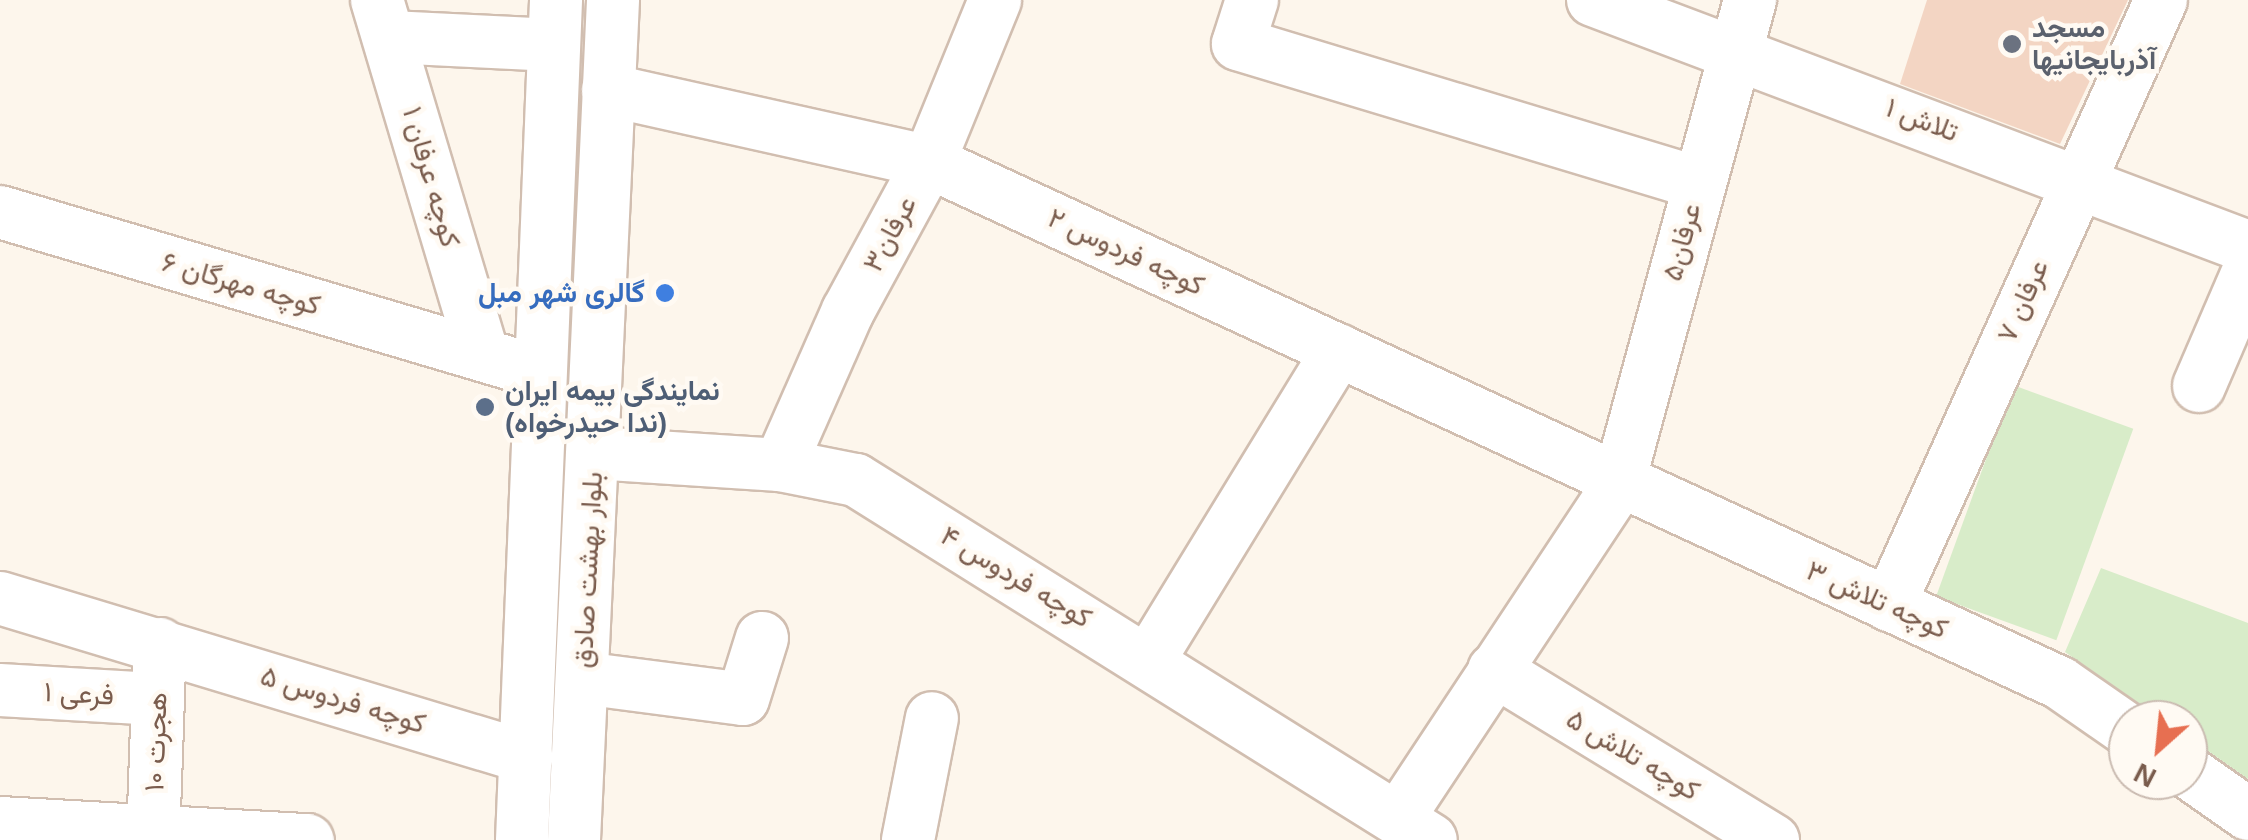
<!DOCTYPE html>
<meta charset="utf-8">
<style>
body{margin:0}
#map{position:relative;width:2248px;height:840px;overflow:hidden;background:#fdf6ec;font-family:Helvetica,Vazirmatn,sans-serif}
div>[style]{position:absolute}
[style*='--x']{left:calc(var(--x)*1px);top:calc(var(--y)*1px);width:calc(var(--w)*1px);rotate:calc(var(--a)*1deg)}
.green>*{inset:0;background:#d8ecc9;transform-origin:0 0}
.building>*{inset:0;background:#f3d5c3}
.roads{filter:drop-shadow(2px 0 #d1beb0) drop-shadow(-2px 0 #d1beb0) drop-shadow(0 2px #d1beb0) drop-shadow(0 -2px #d1beb0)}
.minor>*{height:52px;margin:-26px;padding:0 26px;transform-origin:26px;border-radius:26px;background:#fff}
.dots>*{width:28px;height:28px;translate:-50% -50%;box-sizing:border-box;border:5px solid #fffaf3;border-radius:50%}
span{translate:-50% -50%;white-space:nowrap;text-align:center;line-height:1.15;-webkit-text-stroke:9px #fffaf3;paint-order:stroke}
.worship-label{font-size:28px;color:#5b616d;font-weight:700}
.left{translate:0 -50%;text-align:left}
.street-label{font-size:28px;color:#7a5c4d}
.shop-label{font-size:28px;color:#366cbe;font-weight:700}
.right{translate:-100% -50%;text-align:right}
.service-label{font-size:28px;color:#4e5e75;font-weight:700}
.north{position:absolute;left:2108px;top:700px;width:100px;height:100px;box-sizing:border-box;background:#fffaf3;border:2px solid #cabbb1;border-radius:50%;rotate:207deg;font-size:28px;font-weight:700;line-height:40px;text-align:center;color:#7a5c4d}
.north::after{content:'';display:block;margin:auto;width:35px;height:45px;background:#e76f51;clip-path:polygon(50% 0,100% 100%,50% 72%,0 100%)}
</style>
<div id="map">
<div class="green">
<i style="left:2013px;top:385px;width:128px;height:225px;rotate:20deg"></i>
<i style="clip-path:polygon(2101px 568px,2248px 623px,2248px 779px,2188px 737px,2188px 720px,2163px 720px,2065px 652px)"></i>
</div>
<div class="building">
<i style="clip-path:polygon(1927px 0,2128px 0,2060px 144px,1900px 84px)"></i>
</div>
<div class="roads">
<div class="minor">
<i style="--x:377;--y:0;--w:370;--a:73.4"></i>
<i style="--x:1252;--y:0;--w:46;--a:107.7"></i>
<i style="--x:1238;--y:44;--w:481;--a:16.8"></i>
<i style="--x:1593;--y:0;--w:700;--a:20.66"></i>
<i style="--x:390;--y:37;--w:164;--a:2.8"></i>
<i style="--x:608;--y:90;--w:329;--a:12.6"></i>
<i style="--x:929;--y:162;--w:1245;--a:24.73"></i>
<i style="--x:2060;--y:683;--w:83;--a:34.7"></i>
<i style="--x:0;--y:212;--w:562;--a:16.53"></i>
<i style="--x:2199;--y:386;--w:124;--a:-66.7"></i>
<i style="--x:594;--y:453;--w:186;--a:3.7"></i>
<i style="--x:780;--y:465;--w:77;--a:11.2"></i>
<i style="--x:856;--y:480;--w:678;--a:32.05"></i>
<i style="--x:780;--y:465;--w:168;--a:-66.2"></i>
<i style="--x:848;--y:311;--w:170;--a:-61.5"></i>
<i style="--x:929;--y:162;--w:175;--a:-67.8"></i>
<i style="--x:0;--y:598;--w:550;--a:16.82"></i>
<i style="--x:1889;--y:605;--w:663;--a:-65.79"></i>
<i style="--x:1150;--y:658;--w:361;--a:-58.5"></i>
<i style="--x:1494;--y:670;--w:327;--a:31.4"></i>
<i style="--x:582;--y:678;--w:162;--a:7.4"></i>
<i style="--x:743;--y:699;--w:64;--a:-72.7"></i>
<i style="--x:0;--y:690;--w:158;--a:3.3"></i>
<i style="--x:2188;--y:772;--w:73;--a:35"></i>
<i style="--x:1398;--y:818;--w:399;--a:-56.5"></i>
<i style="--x:1618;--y:485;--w:503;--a:-74.77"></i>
<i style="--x:0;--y:823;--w:308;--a:3.2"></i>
<i style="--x:153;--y:840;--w:196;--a:-88"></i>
<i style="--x:522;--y:840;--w:841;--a:-87.68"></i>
<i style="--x:574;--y:840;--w:841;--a:-87.34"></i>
<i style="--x:908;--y:840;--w:124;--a:-78.9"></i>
</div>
</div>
<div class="dots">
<i style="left:2012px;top:44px;background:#6b7280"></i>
<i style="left:665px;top:293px;background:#3f7fe0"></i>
<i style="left:485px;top:407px;background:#5c6f8a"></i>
</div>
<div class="worship-label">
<span class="left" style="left:2032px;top:44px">مسجد<br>آذربایجانیها</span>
</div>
<div class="street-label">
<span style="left:1922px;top:120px;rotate:21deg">تلاش ۱</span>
<span style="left:431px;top:177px;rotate:74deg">کوچه عرفان ۱</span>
<span style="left:890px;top:234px;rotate:-62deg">عرفان۳</span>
<span style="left:1682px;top:242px;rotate:-75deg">عرفان۵</span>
<span style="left:1126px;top:252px;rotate:25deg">کوچه فردوس ۲</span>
<span style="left:241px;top:284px;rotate:16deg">کوچه مهرگان ۶</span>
<span style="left:2023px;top:301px;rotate:-66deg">عرفان ۷</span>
<span style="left:588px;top:570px;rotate:-87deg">بلوار بهشت صادق</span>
<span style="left:1016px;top:577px;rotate:31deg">کوچه فردوس ۴</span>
<span style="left:1877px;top:600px;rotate:24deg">کوچه تلاش ۳</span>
<span style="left:79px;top:694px;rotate:3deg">فرعی ۱</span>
<span style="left:343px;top:700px;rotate:17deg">کوچه فردوس ۵</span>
<span style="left:156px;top:742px;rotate:-88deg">هجرت ۱۰</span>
<span style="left:1633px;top:755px;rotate:31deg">کوچه تلاش ۵</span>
</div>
<div class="shop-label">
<span class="right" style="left:645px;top:293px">گالری شهر مبل</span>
</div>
<div class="service-label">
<span class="left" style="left:505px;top:407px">نمایندگی بیمه ایران<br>(ندا حیدرخواه)</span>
</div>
<div class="north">N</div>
</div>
